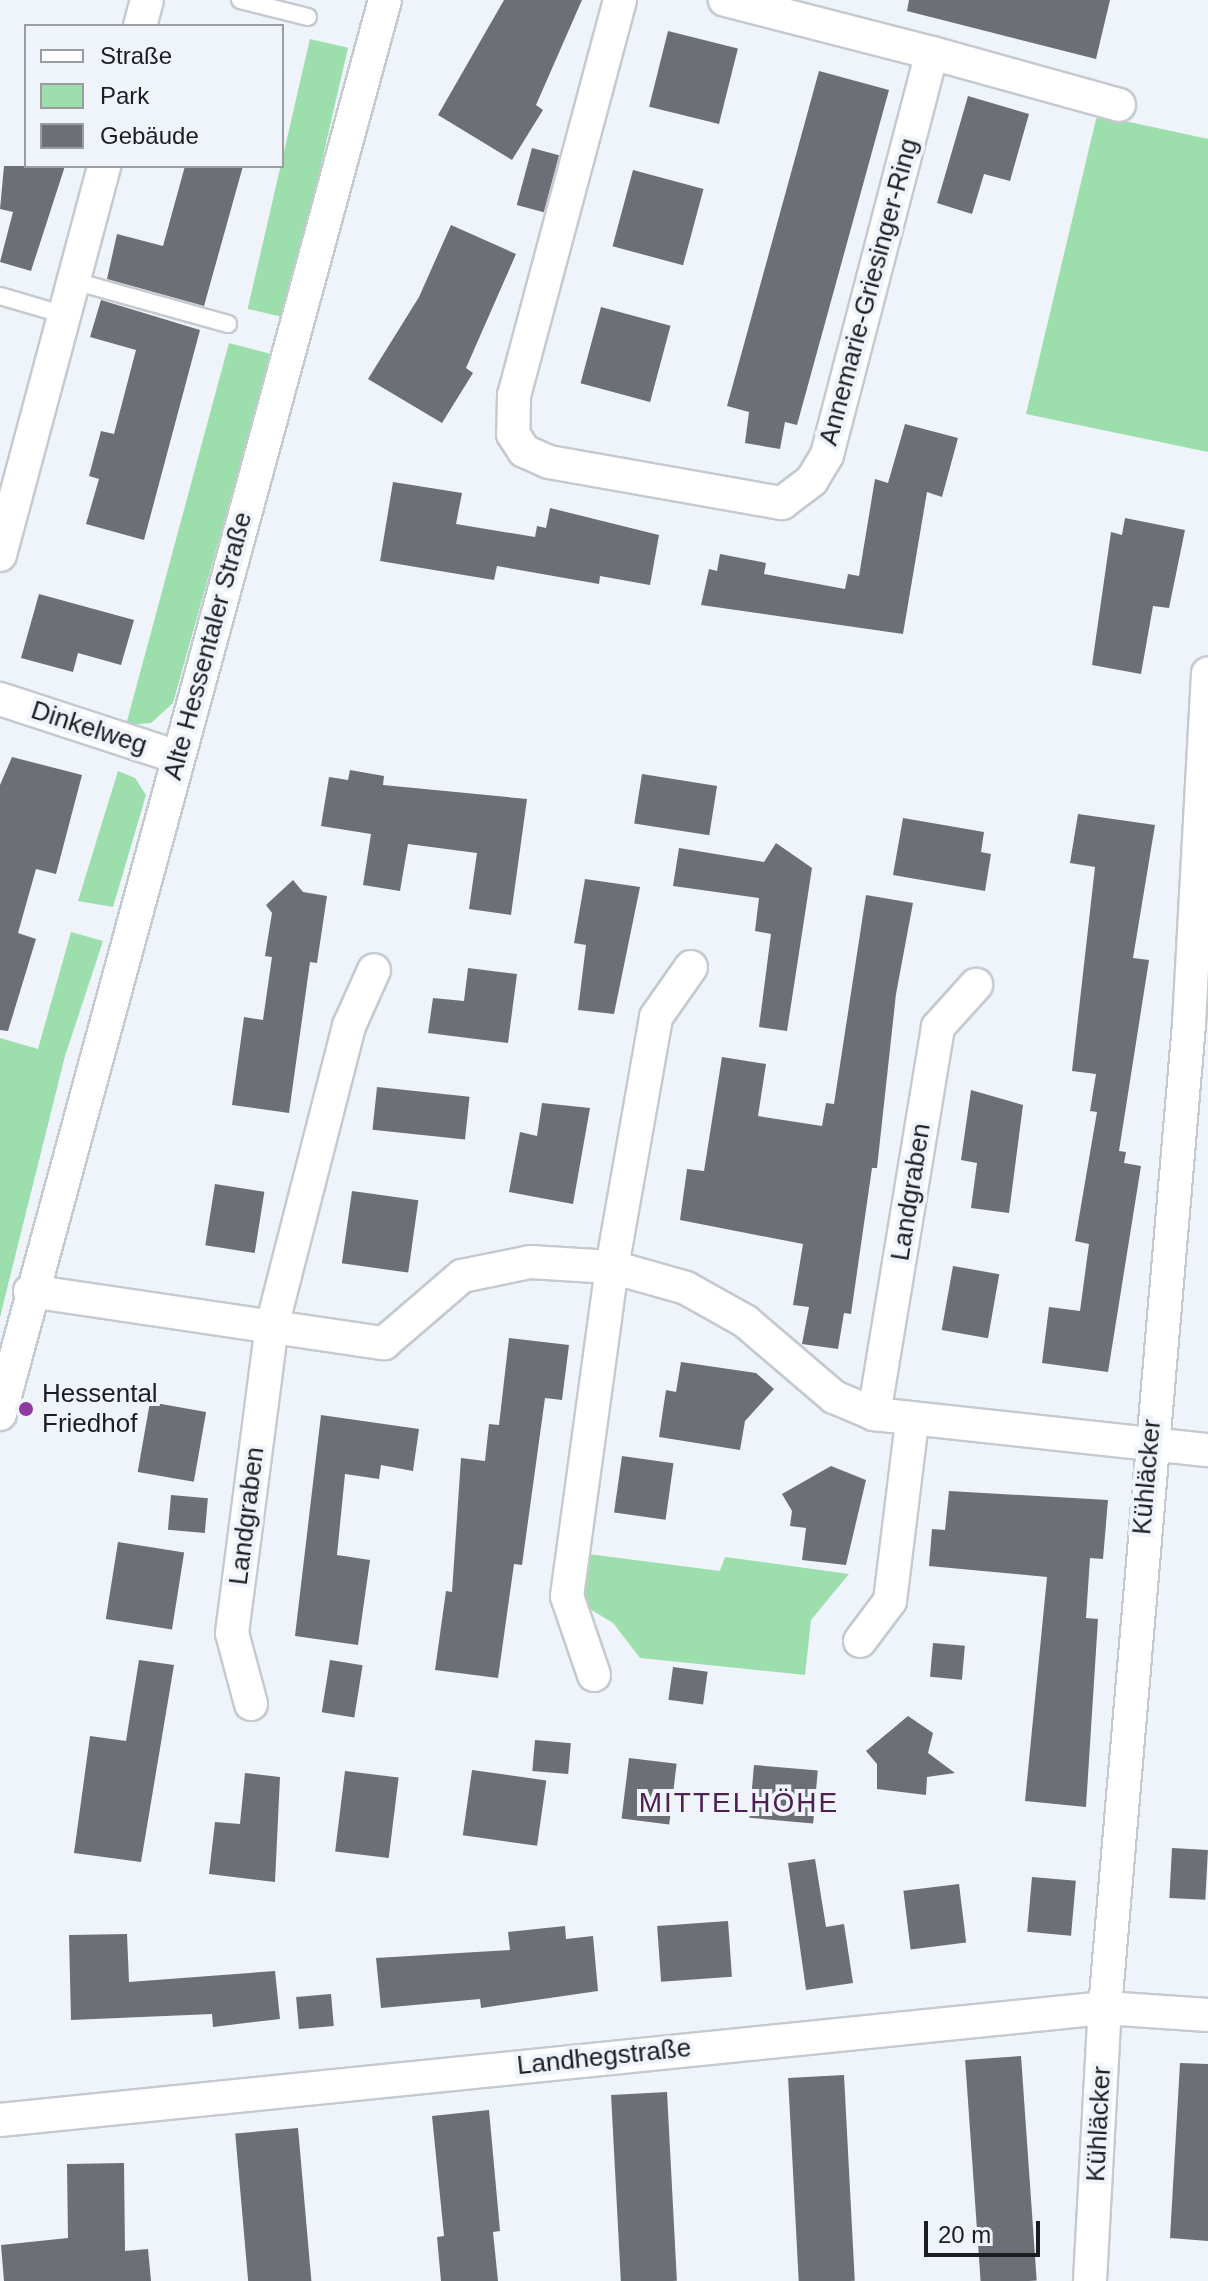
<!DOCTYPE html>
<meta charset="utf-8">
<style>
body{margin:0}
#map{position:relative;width:1208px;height:2281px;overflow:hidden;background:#eff3fa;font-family:Helvetica,sans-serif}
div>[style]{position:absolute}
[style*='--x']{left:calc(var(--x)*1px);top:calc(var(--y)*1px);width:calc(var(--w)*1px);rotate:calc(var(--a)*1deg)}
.green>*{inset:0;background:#9cdeac;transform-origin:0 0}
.building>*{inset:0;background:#6c7076;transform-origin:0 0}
.roads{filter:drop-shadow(2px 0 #c5c9d0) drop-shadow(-2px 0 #c5c9d0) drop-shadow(0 2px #c5c9d0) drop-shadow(0 -2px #c5c9d0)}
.lane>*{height:16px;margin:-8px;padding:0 8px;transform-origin:8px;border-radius:8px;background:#fff}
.street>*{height:32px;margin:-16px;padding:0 16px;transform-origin:16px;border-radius:16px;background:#fff}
.dots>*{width:22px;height:22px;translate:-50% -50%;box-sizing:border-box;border:4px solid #eff3fa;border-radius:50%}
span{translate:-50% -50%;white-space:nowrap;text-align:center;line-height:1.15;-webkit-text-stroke:8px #eff3fa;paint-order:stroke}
.street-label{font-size:26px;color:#1b1d1f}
.poi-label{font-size:26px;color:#1b1d1f}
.left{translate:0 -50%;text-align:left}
.neighbourhood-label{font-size:28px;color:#4c2053;letter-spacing:2px}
.legend{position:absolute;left:24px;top:24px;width:260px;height:144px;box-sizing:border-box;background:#eff3fa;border:2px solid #9a9da2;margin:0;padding:10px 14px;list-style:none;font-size:24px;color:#1b1d1f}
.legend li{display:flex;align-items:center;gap:16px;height:40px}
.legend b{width:40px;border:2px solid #9a9da2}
.scale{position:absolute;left:924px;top:2221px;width:116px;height:36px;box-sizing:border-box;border:4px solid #1b1d1f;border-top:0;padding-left:10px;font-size:24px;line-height:28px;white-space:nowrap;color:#1b1d1f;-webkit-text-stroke:6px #eff3fa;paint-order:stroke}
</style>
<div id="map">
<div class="green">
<i style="left:310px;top:39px;width:39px;height:277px;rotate:13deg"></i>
<i style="clip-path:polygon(1097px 115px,1208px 139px,1208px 452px,1026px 414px)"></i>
<i style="clip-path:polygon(229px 343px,271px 354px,173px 703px,151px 723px,126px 725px)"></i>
<i style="clip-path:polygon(118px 771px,135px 778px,146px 795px,113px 907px,78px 901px)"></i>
<i style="clip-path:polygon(71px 932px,103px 941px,65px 1056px,0 1317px,0 1038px,38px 1049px)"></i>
<i style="clip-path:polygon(588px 1554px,720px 1571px,725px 1557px,849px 1574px,811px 1620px,805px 1675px,640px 1658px,613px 1623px,582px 1604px)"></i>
</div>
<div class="building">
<i style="clip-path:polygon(504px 0,582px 0,536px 105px,543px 110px,512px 160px,438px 115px)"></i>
<i style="clip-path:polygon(909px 0,1110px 0,1096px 59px,907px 11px)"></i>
<i style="left:668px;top:31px;width:72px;height:78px;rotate:14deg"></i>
<i style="clip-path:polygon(819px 71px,889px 90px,797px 425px,785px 422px,780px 449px,745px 443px,749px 412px,727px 406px)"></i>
<i style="clip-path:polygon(968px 96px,1029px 114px,1010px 181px,984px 174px,972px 214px,937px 203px)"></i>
<i style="left:532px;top:148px;width:28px;height:59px;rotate:15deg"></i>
<i style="clip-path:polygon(4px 166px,65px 166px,31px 271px,0 262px,13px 212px,0 209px)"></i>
<i style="clip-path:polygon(185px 166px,243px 166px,204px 306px,107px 279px,117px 234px,163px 246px)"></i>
<i style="left:633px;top:170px;width:73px;height:79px;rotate:15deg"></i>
<i style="clip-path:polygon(451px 225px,516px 254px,466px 368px,473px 373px,442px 423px,368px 379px,419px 297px)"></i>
<i style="clip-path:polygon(101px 300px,200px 330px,144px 540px,86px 524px,99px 479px,89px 476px,101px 431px,114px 434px,136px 350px,90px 337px)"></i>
<i style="left:601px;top:307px;width:72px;height:79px;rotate:15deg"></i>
<i style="clip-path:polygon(905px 424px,958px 438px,942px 497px,927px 492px,903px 634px,701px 605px,709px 569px,717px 571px,720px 554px,766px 563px,764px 574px,845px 589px,848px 574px,859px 576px,875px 479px,888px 483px)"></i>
<i style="clip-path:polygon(393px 482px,462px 493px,456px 524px,535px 537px,537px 526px,546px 528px,550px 508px,659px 535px,650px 585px,600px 576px,599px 584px,497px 566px,494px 580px,380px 561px)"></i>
<i style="clip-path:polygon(1125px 518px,1185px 530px,1169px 608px,1153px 606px,1141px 674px,1092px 665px,1111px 532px,1122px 535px)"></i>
<i style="clip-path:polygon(39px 594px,134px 620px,121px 665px,78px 653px,73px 672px,21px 658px)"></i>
<i style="clip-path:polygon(12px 757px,82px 775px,56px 874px,36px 869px,18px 933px,36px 939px,8px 1031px,0 1030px,0 785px)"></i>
<i style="clip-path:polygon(350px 770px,384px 776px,383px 785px,527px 799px,511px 915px,469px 909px,477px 853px,408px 844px,400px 891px,363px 885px,371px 834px,321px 826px,329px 777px,348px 780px)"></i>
<i style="left:642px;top:774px;width:76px;height:50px;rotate:9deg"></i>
<i style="clip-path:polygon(1078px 814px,1155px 825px,1133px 958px,1149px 960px,1119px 1151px,1126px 1152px,1124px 1163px,1141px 1166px,1108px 1372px,1042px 1363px,1049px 1307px,1080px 1311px,1089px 1244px,1075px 1241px,1097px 1112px,1090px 1111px,1096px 1074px,1072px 1071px,1095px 867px,1070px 863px)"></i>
<i style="clip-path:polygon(903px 818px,984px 832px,981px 852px,991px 854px,985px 891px,893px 875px)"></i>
<i style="clip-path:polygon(776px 843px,812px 868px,787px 1031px,759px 1027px,771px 934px,755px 931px,759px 898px,673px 886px,679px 848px,764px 862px)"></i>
<i style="clip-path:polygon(585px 879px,640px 887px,614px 1014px,578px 1010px,586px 945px,574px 943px)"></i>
<i style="clip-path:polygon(293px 880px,303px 892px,327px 896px,317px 963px,310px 962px,289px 1113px,232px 1105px,244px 1017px,263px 1020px,272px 957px,265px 956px,272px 913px,266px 905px)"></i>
<i style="clip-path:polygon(866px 895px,913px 903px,896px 994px,877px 1168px,872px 1168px,851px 1314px,844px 1313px,838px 1349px,802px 1344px,809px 1307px,793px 1305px,803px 1244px,680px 1220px,687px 1169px,704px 1171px,722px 1057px,766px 1064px,758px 1116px,822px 1126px,826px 1103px,834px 1104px)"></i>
<i style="clip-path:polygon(468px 968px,517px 974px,508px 1043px,428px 1033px,433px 998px,464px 1001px)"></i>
<i style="left:377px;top:1087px;width:93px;height:43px;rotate:6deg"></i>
<i style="clip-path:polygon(971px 1090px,1023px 1105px,1009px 1213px,971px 1208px,977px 1163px,961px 1160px)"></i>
<i style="clip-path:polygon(542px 1103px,590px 1108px,573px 1204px,509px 1192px,520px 1132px,537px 1136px)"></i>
<i style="left:215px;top:1184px;width:50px;height:62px;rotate:9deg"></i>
<i style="left:352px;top:1191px;width:67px;height:73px;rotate:8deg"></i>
<i style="left:953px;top:1266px;width:47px;height:65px;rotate:10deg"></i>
<i style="clip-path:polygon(509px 1338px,569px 1345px,562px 1400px,545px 1398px,522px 1565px,514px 1564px,498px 1678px,435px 1670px,446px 1591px,452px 1592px,461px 1458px,485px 1461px,489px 1424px,499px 1425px)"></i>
<i style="clip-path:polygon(681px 1362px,756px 1373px,774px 1389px,745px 1421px,740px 1450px,659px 1437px,666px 1390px,676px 1392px)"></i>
<i style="left:150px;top:1402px;width:57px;height:71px;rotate:10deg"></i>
<i style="clip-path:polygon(321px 1415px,419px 1429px,413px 1471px,381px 1465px,379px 1479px,345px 1474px,337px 1555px,370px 1560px,358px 1645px,295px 1636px)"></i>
<i style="left:622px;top:1456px;width:52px;height:57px;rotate:8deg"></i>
<i style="clip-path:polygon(831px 1466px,866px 1480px,846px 1565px,802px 1560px,806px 1528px,790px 1526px,792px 1511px,782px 1494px)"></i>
<i style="clip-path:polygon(949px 1491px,1108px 1500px,1103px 1559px,1090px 1558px,1086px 1618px,1098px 1619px,1086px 1807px,1025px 1801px,1047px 1577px,929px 1566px,932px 1529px,945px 1530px)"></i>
<i style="left:171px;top:1495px;width:37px;height:35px;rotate:5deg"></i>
<i style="left:118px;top:1542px;width:67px;height:78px;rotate:9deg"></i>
<i style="left:933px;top:1643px;width:32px;height:34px;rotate:5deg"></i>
<i style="clip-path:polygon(139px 1660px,174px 1665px,141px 1862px,74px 1853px,90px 1736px,126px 1741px)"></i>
<i style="left:330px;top:1660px;width:33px;height:53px;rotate:9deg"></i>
<i style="left:673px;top:1667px;width:35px;height:33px;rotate:8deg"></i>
<i style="clip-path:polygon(908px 1716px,933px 1733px,928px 1753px,955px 1773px,927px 1777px,926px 1795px,877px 1789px,877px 1764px,866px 1751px)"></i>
<i style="left:535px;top:1740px;width:36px;height:31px;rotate:5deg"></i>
<i style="left:629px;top:1758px;width:48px;height:61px;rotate:7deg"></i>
<i style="left:754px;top:1765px;width:64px;height:53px;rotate:5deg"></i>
<i style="left:472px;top:1770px;width:75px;height:66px;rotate:8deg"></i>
<i style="left:345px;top:1771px;width:54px;height:81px;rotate:7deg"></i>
<i style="clip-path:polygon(245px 1773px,280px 1777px,275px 1882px,209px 1874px,215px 1822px,240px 1824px)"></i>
<i style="left:1172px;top:1848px;width:36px;height:50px;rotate:3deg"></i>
<i style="clip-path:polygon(815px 1859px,826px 1927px,844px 1924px,853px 1983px,806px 1990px,788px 1863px)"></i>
<i style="left:1032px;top:1877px;width:44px;height:55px;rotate:5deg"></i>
<i style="left:959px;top:1884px;width:59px;height:56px;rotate:83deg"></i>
<i style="left:728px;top:1921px;width:56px;height:71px;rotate:86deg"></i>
<i style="clip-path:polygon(565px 1926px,566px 1939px,593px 1936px,598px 1991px,481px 2008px,480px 1999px,381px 2008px,376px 1958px,510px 1950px,508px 1932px)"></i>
<i style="clip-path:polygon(127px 1934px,129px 1982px,275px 1971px,280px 2019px,213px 2027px,212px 2014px,71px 2020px,69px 1935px)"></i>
<i style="left:331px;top:1994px;width:32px;height:35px;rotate:85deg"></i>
<i style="left:1021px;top:2056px;width:225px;height:56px;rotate:86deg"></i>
<i style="clip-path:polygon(1180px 2063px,1208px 2064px,1208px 2241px,1170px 2238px)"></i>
<i style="left:844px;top:2075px;width:206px;height:56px;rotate:87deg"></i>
<i style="left:667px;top:2092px;width:189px;height:56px;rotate:87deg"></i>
<i style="clip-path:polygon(489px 2110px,500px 2231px,493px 2232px,498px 2281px,441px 2281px,437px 2237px,444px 2236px,432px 2116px)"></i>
<i style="left:298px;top:2128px;width:154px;height:63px;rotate:85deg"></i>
<i style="clip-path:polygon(124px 2163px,125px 2251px,148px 2249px,151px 2281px,4px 2281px,1px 2245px,68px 2238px,67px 2164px)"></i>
</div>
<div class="roads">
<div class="lane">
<i style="--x:240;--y:0;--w:70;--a:14"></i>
<i style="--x:74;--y:281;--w:160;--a:15.6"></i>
<i style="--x:0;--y:296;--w:68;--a:16.3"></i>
</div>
<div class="street">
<i style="--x:620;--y:0;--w:409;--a:105"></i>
<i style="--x:514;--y:395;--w:39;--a:91"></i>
<i style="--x:513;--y:434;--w:20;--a:57"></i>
<i style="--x:524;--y:451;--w:27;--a:24"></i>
<i style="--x:549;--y:462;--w:237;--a:10"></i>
<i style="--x:782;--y:503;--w:38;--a:-37"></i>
<i style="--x:812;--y:480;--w:29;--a:-59"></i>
<i style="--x:827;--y:455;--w:415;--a:-75.4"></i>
<i style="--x:932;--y:53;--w:214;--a:-165.6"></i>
<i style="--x:140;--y:26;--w:27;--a:-75"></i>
<i style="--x:932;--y:53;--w:194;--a:15.5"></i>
<i style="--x:0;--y:555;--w:403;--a:-75"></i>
<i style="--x:0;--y:699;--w:186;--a:18.1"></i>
<i style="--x:30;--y:1291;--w:358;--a:8.4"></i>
<i style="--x:384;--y:1343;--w:103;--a:-40.7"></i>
<i style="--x:462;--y:1276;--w:69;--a:-11.6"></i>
<i style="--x:530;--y:1262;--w:82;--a:3.5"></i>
<i style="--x:612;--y:1267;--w:77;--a:15.8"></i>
<i style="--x:686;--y:1288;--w:68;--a:29.2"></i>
<i style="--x:745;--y:1321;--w:117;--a:40.5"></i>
<i style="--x:834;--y:1397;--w:43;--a:23"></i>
<i style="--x:874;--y:1414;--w:336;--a:6.2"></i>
<i style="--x:0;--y:1414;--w:1465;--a:-74.77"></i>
<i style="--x:874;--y:1414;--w:392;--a:-80.6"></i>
<i style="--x:938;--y:1027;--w:57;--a:-47.9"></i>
<i style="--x:860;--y:1641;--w:50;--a:-53.1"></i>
<i style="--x:890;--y:1601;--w:181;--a:-83"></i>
<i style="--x:594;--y:1675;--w:83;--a:-108.9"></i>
<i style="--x:567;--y:1596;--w:332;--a:-82.2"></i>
<i style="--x:612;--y:1267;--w:254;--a:-80"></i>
<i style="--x:656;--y:1017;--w:61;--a:-55"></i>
<i style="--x:251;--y:1704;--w:73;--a:-105"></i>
<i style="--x:232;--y:1633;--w:310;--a:-82.6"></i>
<i style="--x:272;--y:1326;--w:310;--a:-75.6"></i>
<i style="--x:349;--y:1026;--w:61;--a:-65.9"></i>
<i style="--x:0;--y:2120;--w:1111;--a:-5.79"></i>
<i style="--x:1105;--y:2008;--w:103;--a:3.9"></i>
<i style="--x:1090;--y:2281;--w:273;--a:-86.9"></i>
<i style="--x:1105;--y:2008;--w:988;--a:-85.12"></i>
<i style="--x:1189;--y:1024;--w:351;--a:-86.9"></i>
</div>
</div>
<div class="dots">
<i style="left:26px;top:1409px;background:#9337a2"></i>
</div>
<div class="street-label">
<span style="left:869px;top:292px;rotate:-75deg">Annemarie-Griesinger-Ring</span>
<span style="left:208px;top:646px;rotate:-75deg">Alte Hessentaler Straße</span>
<span style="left:89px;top:728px;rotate:18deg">Dinkelweg</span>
<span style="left:911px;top:1192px;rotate:-81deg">Landgraben</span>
<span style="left:1147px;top:1477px;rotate:-85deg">Kühläcker</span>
<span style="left:247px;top:1516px;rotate:-83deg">Landgraben</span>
<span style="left:604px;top:2057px;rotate:-6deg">Landhegstraße</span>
<span style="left:1099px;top:2124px;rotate:-87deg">Kühläcker</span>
</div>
<div class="poi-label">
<span class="left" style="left:42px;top:1409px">Hessental<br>Friedhof</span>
</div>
<div class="neighbourhood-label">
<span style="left:739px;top:1803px">MITTELHÖHE</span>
</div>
<ul class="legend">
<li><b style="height:10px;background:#fff"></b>Straße</li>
<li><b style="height:22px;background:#9cdeac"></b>Park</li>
<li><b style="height:22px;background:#6c7076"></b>Gebäude</li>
</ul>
<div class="scale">20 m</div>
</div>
